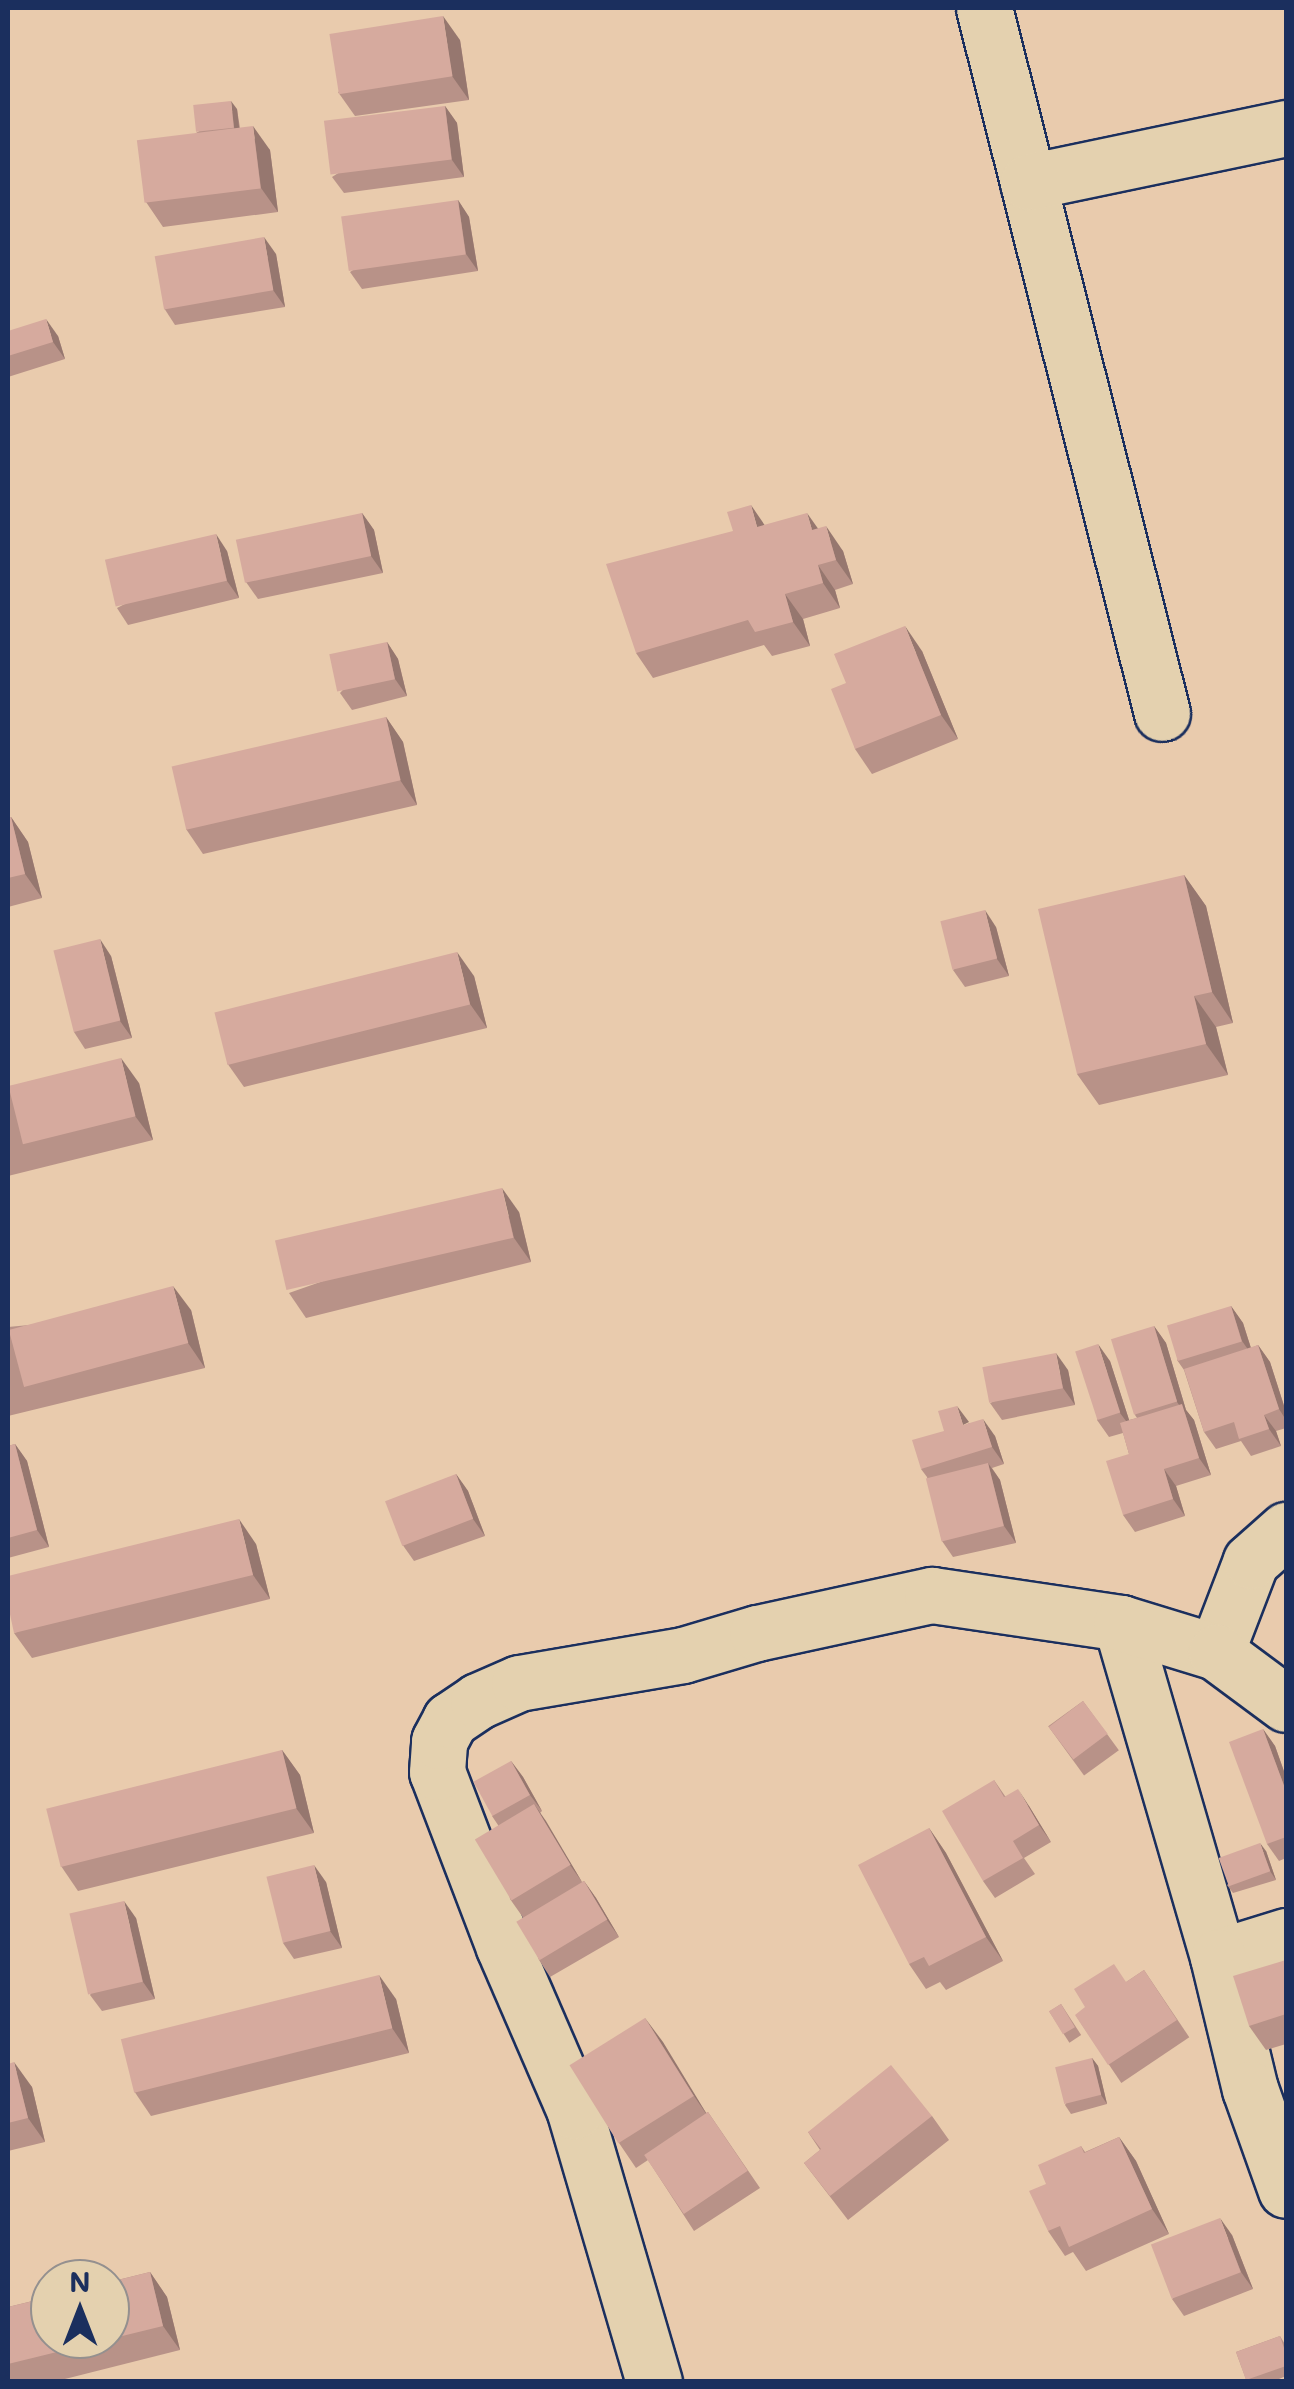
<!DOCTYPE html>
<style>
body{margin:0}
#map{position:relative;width:1294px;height:2389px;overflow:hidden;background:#e9cbad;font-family:Mali,sans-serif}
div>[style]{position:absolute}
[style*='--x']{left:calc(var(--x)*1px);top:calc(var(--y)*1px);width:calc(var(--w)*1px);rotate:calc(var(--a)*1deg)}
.roads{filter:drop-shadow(2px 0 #1b2f5e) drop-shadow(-2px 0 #1b2f5e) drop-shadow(0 2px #1b2f5e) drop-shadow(0 -2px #1b2f5e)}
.minor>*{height:55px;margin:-27.5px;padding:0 27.5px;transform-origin:27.5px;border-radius:27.5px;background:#e4d1af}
.wall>*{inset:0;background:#b89288;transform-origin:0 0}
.shaded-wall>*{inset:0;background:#96776f}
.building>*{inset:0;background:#d6aa9e;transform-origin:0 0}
span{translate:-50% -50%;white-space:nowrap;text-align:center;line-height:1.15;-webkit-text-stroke:8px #e4d1af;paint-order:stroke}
.frame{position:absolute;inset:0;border:10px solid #1b2f5e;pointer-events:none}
.north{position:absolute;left:30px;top:2259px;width:100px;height:100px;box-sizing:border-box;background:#e4d1af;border:2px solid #94908f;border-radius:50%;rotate:0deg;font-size:28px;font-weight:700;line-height:40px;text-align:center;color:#1b2f5e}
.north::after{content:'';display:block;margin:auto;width:35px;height:45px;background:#1b2f5e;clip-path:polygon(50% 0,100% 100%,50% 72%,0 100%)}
</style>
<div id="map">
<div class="roads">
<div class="minor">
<i style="--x:984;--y:8;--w:727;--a:75.83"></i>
<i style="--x:1028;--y:182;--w:264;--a:-11.8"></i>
<i style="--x:1121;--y:1623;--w:348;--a:73.8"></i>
<i style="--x:1216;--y:1652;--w:97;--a:-69"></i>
<i style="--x:1251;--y:1561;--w:47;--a:-41.5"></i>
<i style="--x:1286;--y:1936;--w:71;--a:162.8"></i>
<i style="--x:1218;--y:1957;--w:136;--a:76.4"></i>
<i style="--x:1250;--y:2089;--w:107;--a:70.4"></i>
<i style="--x:654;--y:2382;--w:282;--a:-106.3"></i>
<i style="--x:575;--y:2111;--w:179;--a:-113.4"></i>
<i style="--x:504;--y:1947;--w:187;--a:-110.9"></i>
<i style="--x:437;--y:1772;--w:31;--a:-86"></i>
<i style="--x:439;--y:1741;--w:24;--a:-62"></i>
<i style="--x:450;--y:1720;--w:34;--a:-34"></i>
<i style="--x:478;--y:1701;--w:45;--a:-23.7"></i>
<i style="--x:519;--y:1683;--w:166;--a:-9.7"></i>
<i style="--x:683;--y:1655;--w:77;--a:-16.6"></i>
<i style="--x:757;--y:1633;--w:179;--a:-12.3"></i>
<i style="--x:932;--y:1595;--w:191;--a:8.4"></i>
<i style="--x:1121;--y:1623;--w:99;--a:17"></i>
<i style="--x:1216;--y:1652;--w:87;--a:36.6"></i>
</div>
</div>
<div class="wall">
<i style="clip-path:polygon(460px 40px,469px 100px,355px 116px,338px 92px)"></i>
<i style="clip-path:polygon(445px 106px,457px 123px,464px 177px,344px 193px,332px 177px)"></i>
<i style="clip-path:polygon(237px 109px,240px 128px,270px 150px,278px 212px,163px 227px,146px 202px,196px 133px)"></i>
<i style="clip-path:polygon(458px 200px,469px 217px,478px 271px,362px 289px,350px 272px)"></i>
<i style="clip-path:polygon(276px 254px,285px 307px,175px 325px,164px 308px)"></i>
<i style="clip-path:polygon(8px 331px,58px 336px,65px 359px,8px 377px)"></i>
<i style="clip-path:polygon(362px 513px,374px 530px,383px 573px,258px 599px,246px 582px)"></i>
<i style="clip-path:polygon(765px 525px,818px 529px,843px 551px,853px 584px,835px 590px,840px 608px,803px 619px,810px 646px,772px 656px,764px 645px,653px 678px,636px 653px)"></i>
<i style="clip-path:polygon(227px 551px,239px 598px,128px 625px,117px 608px)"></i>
<i style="clip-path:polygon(387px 642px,398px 659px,407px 696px,352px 710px,340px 693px)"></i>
<i style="clip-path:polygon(922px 651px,958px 739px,872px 774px,855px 749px,846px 683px)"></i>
<i style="clip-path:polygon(386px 717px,403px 742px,417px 805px,203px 854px,186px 829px)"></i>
<i style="clip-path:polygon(11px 817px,28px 842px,42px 898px,8px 907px,8px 818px)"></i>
<i style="clip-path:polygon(1184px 875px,1206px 906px,1233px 1023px,1216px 1027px,1228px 1075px,1099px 1105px,1077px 1074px)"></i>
<i style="clip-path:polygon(996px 927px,1009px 976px,965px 987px,953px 970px)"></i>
<i style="clip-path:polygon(111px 956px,132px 1038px,85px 1049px,74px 1032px)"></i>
<i style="clip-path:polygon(474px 976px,487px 1028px,244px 1087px,227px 1063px)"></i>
<i style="clip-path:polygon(139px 1083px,153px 1140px,8px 1176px,8px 1086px)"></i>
<i style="clip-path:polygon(519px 1212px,531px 1262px,306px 1318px,289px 1293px)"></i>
<i style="clip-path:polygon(1231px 1306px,1243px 1323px,1251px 1348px,1258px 1345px,1270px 1362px,1286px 1412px,1286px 1428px,1276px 1431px,1281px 1446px,1251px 1456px,1241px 1441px,1216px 1449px,1204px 1432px,1184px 1370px,1177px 1360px)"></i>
<i style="clip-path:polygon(191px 1310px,205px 1368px,8px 1416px,8px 1327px)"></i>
<i style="clip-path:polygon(1154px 1326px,1166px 1343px,1186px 1410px,1194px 1420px,1211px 1475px,1176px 1486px,1185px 1516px,1135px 1532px,1123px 1515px,1129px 1454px,1123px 1433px,1109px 1437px,1097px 1420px,1110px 1361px,1129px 1420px,1137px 1418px,1135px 1415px)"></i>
<i style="clip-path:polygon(1068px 1370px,1075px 1405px,1002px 1420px,990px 1403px)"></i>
<i style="clip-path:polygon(969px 1423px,995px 1436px,1004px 1464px,992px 1468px,1000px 1480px,1016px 1543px,953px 1557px,942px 1541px,927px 1477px,921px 1469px)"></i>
<i style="clip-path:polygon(15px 1444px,27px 1461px,49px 1547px,8px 1558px,8px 1446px)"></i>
<i style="clip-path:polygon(456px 1474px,468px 1491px,485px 1536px,414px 1561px,402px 1544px)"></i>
<i style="clip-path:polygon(256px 1544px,270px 1599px,32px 1658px,14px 1633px)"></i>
<i style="left:1083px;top:1701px;width:61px;height:43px;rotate:54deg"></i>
<i style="clip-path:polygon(1263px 1729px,1275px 1746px,1286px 1777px,1286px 1858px,1279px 1861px,1267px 1844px)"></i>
<i style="clip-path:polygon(282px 1750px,300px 1775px,314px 1833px,78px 1891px,61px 1866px)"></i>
<i style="clip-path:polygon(511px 1761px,523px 1777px,542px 1811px,540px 1813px,582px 1882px,584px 1881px,596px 1898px,619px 1937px,550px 1977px,539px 1960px,522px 1916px,510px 1899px,498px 1825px,492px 1816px)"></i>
<i style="clip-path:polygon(994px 1780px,1005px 1796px,1029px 1806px,1051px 1842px,1024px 1858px,1035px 1874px,995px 1898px,983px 1881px)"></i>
<i style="clip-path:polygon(929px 1828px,946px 1853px,1003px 1961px,946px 1990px,940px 1982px,926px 1989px,909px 1964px)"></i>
<i style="clip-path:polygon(1266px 1851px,1276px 1880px,1233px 1893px,1227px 1885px)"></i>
<i style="clip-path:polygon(326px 1882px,342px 1948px,294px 1959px,283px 1943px)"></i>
<i style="clip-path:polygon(136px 1918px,155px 1999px,102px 2011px,90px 1995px)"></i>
<i style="clip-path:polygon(1286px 1960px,1286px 2044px,1266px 2050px,1249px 2026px)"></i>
<i style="left:1144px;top:1970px;width:81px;height:82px;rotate:56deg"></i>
<i style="clip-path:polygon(396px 1999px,409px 2053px,151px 2116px,134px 2091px)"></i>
<i style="left:1061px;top:2004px;width:37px;height:14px;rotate:57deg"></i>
<i style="clip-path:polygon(645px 2018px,706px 2113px,708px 2112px,760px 2188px,694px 2231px,648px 2160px,636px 2168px,619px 2143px)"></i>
<i style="clip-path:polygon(1092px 2058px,1098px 2066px,1107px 2104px,1071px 2114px,1065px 2105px)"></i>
<i style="clip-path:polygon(8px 2064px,32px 2087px,45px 2142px,8px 2151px)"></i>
<i style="clip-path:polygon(932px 2116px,949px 2140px,848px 2220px,804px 2163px,820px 2150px,808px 2132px)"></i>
<i style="clip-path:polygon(1119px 2137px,1136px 2161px,1169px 2234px,1086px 2271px,1073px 2252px,1065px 2256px,1048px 2231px,1046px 2184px,1081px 2146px,1085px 2152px)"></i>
<i style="clip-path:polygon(1232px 2235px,1253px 2289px,1184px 2316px,1172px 2299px)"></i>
<i style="clip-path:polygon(150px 2272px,167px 2297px,180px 2350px,53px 2382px,8px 2382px,8px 2307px)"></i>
<i style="clip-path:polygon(1280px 2336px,1286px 2346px,1286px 2376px,1272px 2382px,1247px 2382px,1236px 2352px)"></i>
</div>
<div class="shaded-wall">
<i style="clip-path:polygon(443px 16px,460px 40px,469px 100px,452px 76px)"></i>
<i style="clip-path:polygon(231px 101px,237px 109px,241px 144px,235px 135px)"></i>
<i style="clip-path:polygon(445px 106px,457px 123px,464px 177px,452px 160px)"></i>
<i style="clip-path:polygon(253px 126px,270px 150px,278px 212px,261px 188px)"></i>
<i style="clip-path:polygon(458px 200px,469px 217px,478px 271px,466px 254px)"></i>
<i style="clip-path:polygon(264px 237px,276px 254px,285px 307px,273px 290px)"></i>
<i style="clip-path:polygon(46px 319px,58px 336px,65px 359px,53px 342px)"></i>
<i style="clip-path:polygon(751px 505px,768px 530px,757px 527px)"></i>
<i style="clip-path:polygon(362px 513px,374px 530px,383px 573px,371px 556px)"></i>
<i style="clip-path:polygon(807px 513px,824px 537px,812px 530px)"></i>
<i style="clip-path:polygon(826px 526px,843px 551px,853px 584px,836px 560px)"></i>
<i style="clip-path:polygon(216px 534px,227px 551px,239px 598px,227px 581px)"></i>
<i style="clip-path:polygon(818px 565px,835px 590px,840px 608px,823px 583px)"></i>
<i style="clip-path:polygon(785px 594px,803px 619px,810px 646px,793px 622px)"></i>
<i style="clip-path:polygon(905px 626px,922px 651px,958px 739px,941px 715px)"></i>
<i style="clip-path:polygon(387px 642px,398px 659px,407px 696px,395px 679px)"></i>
<i style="clip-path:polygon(386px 717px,403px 742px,417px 805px,400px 780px)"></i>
<i style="clip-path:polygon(11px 817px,28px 842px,42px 898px,25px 874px)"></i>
<i style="clip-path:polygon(1184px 875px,1206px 906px,1233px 1023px,1212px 992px)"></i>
<i style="clip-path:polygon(985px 910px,996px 927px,1009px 976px,997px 959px)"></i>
<i style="clip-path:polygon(100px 939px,111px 956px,132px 1038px,120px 1021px)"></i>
<i style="clip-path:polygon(457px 952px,474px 976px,487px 1028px,470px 1004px)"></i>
<i style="clip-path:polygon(1194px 996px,1216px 1027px,1228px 1075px,1206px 1044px)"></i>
<i style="clip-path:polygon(121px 1058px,139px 1083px,153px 1140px,135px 1116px)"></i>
<i style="clip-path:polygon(502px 1188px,519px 1212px,531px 1262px,514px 1238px)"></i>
<i style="clip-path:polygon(173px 1286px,191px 1310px,205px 1368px,188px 1343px)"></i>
<i style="clip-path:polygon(1231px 1306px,1243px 1323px,1254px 1358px,1242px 1341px)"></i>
<i style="clip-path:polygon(1154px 1326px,1166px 1343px,1186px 1410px,1194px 1420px,1211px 1475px,1199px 1458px,1185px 1413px,1177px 1402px)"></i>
<i style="clip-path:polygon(1098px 1344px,1110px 1361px,1132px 1429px,1120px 1413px)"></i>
<i style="clip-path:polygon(1258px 1345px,1270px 1362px,1286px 1412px,1286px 1420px,1279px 1409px)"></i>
<i style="clip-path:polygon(1056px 1353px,1068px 1370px,1075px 1405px,1063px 1388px)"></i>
<i style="clip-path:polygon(957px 1406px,969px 1422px,963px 1425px)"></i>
<i style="clip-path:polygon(1264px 1415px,1276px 1431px,1281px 1446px,1269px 1429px)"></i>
<i style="clip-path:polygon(983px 1419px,995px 1436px,1004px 1464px,992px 1447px)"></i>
<i style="clip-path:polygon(15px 1444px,27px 1461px,49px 1547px,37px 1530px)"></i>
<i style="clip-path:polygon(988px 1463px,1000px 1480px,1016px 1543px,1004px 1526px)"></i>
<i style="clip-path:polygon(1164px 1469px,1176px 1486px,1185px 1516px,1173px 1499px)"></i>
<i style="clip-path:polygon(456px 1474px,468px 1491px,485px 1536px,473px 1519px)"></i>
<i style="clip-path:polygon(239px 1519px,256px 1544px,270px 1599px,253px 1575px)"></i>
<i style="clip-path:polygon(1263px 1729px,1275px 1746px,1286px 1777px,1286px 1791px)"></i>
<i style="clip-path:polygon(282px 1750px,300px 1775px,314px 1833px,296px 1808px)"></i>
<i style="clip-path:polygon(511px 1761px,523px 1777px,542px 1811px,530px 1795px)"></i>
<i style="clip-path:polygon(1018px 1789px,1029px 1806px,1051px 1842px,1039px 1825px)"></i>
<i style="clip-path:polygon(534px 1804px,546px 1821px,582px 1882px,570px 1865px)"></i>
<i style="clip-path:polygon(929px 1828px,946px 1853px,1003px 1961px,986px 1937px)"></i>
<i style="clip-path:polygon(1260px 1843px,1266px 1851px,1276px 1880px,1270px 1871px)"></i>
<i style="clip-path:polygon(314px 1865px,326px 1882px,342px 1948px,330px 1931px)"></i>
<i style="clip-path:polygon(584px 1881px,596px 1898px,619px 1937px,607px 1920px)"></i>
<i style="clip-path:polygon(124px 1901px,136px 1918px,155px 1999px,143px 1982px)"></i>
<i style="clip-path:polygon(379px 1975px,396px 1999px,409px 2053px,392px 2028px)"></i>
<i style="clip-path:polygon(645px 2018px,663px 2042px,711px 2121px,694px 2096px)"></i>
<i style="clip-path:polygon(1092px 2058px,1098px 2066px,1107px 2104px,1101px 2095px)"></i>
<i style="clip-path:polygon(14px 2062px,32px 2087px,45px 2142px,28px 2118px)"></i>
<i style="clip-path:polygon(1119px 2137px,1136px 2161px,1169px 2234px,1152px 2209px)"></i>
<i style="clip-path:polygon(1220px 2218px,1232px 2235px,1253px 2289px,1241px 2272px)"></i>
<i style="clip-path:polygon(150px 2272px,167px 2297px,180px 2350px,163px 2326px)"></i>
</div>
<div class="building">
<i style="left:443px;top:16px;width:61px;height:115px;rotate:81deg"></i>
<i style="left:231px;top:101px;width:27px;height:38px;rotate:84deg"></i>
<i style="left:445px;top:106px;width:54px;height:122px;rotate:83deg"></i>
<i style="left:253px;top:126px;width:63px;height:117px;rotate:83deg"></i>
<i style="left:458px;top:200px;width:55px;height:118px;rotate:82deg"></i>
<i style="left:264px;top:237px;width:54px;height:111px;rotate:80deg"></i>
<i style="clip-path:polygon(46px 319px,53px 342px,8px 356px,8px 331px)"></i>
<i style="clip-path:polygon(751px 505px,757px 527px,807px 513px,812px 530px,826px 526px,836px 560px,818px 565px,823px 583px,785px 594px,793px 622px,755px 632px,748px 620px,636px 653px,606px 564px,733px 531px,727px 512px)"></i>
<i style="left:362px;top:513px;width:44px;height:129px;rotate:78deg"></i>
<i style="left:216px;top:534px;width:48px;height:114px;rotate:77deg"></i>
<i style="clip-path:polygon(905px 626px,941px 715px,855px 749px,831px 689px,846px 683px,834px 654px)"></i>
<i style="left:387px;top:642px;width:38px;height:59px;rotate:78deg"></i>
<i style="left:386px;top:717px;width:65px;height:220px;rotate:77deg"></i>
<i style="clip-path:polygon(11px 817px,25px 874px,8px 878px,8px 818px)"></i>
<i style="clip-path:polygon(1184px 875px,1212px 992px,1194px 996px,1206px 1044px,1077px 1074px,1038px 909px)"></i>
<i style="left:985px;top:910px;width:50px;height:46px;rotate:76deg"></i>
<i style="left:100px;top:939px;width:84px;height:48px;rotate:76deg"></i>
<i style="left:457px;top:952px;width:54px;height:250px;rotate:76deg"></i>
<i style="left:121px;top:1058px;width:60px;height:116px;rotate:76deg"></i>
<i style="left:502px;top:1188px;width:51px;height:233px;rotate:77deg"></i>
<i style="left:173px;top:1286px;width:59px;height:170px;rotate:75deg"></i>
<i style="left:1231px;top:1306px;width:37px;height:67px;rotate:73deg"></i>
<i style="left:1154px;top:1326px;width:79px;height:45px;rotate:73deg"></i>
<i style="left:1098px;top:1344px;width:72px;height:24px;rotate:72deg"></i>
<i style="clip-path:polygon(1258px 1345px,1279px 1409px,1264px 1415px,1269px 1429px,1239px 1439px,1234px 1422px,1204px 1432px,1184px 1369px)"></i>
<i style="left:1056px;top:1353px;width:36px;height:75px;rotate:79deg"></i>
<i style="clip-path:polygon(1182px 1404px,1199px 1458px,1164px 1469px,1173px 1499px,1123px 1515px,1106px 1461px,1129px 1454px,1120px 1423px)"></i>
<i style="clip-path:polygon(957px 1406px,963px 1425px,983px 1419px,992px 1447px,921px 1469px,912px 1440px,944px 1431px,938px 1411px)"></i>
<i style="clip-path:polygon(15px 1444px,37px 1530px,8px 1538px,8px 1446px)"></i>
<i style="left:988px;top:1463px;width:65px;height:64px;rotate:76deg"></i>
<i style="left:456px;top:1474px;width:48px;height:76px;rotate:69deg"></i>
<i style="clip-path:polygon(239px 1519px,253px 1575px,14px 1633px,8px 1605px,8px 1576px)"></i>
<i style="left:1083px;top:1701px;width:41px;height:43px;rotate:53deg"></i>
<i style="clip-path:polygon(1263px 1729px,1286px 1791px,1286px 1837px,1267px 1844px,1229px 1742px)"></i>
<i style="left:282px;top:1750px;width:60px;height:243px;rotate:76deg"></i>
<i style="left:511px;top:1761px;width:39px;height:43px;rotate:61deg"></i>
<i style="clip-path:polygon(994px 1780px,1004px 1797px,1018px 1789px,1039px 1825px,1013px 1841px,1023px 1858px,983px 1881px,942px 1811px)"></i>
<i style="left:534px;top:1804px;width:71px;height:69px;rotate:59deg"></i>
<i style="clip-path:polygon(929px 1828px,986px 1937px,929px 1966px,924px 1957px,909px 1964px,858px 1865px)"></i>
<i style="left:1260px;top:1843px;width:30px;height:44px;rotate:70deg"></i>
<i style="left:314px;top:1865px;width:68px;height:49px;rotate:76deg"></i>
<i style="left:584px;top:1881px;width:45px;height:79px;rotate:59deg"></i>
<i style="left:124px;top:1901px;width:83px;height:56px;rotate:77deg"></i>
<i style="clip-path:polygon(1286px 1960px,1286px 2014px,1249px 2026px,1233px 1976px)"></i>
<i style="clip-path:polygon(1114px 1964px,1126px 1982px,1144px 1970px,1177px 2020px,1108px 2065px,1075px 2015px,1085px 2007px,1074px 1989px)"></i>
<i style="left:379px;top:1975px;width:55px;height:266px;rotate:76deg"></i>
<i style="left:1061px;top:2004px;width:27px;height:14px;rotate:59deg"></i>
<i style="left:645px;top:2018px;width:92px;height:89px;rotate:58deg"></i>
<i style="left:1092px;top:2058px;width:38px;height:38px;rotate:76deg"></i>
<i style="clip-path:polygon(14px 2062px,28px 2118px,8px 2123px,8px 2064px)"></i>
<i style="clip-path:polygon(891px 2065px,932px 2116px,830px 2196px,804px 2163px,821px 2149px,808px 2132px)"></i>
<i style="left:708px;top:2112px;width:71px;height:77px;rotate:56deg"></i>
<i style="clip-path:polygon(1119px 2137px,1152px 2209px,1069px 2247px,1060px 2226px,1048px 2231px,1029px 2191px,1046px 2184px,1038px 2165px,1081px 2146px,1084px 2153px)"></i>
<i style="left:1220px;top:2218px;width:58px;height:74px;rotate:69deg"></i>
<i style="clip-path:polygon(150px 2272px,163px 2326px,110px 2339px,110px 2282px)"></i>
<i style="clip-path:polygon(50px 2297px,50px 2339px,110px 2339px,8px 2364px,8px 2307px)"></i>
<i style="clip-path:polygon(1280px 2336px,1286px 2354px,1286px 2366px,1246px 2380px,1236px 2352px)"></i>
</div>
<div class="frame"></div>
<div class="north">N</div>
</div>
